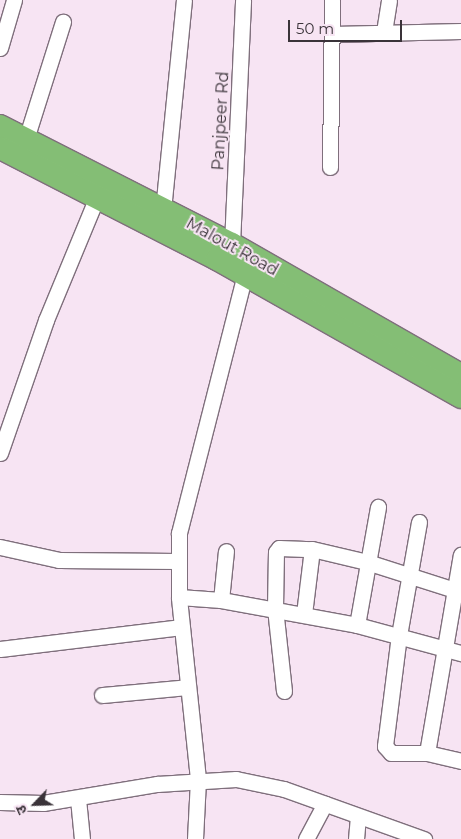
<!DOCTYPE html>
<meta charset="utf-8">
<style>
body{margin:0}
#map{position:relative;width:461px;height:839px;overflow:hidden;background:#f7e4f3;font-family:Montserrat,"Noto Sans Devanagari",sans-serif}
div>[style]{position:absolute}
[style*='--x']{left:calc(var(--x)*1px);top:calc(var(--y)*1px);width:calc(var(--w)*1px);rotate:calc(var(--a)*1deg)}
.roads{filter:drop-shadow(1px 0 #7f6f7c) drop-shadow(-1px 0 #7f6f7c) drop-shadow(0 1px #7f6f7c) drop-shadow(0 -1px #7f6f7c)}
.minor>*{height:15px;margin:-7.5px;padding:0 7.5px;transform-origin:7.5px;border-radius:7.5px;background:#fff}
.highway>*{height:22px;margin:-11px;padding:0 11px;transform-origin:11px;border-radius:11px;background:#84be75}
span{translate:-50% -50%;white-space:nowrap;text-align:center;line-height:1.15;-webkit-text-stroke:4px #f7e4f3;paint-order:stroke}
.street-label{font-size:16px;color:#3a3339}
.north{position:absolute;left:10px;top:779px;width:50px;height:50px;-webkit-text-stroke:4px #f7e4f3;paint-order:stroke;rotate:246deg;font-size:14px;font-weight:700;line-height:20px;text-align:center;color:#3a3339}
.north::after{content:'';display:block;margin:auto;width:18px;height:22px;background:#3a3339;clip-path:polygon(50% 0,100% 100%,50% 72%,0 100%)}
.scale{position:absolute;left:288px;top:20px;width:114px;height:22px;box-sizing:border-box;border:2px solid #3a3339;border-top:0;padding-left:6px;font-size:15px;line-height:18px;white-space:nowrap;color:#3a3339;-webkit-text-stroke:4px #f7e4f3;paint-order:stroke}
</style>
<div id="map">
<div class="roads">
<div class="minor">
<i style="--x:384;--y:32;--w:32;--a:-81"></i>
<i style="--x:333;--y:34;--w:128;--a:-1.3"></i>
<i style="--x:0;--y:48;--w:50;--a:-73.7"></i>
<i style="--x:26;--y:139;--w:123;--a:-72.5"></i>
<i style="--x:330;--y:167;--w:167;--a:-89.3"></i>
<i style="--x:163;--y:210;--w:211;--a:-84.3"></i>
<i style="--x:232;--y:244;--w:244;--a:-87.4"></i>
<i style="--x:0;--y:453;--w:141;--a:-70.9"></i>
<i style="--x:46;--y:320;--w:133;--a:-67.5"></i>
<i style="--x:419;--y:522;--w:115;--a:100"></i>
<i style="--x:399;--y:635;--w:112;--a:97.2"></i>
<i style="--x:385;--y:746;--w:9;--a:49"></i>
<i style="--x:391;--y:753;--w:36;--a:0"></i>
<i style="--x:427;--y:753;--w:35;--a:13"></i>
<i style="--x:0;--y:547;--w:60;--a:12.4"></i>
<i style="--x:59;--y:560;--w:118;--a:0.5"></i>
<i style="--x:179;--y:597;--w:42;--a:4.1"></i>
<i style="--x:221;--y:600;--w:138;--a:10.4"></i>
<i style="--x:357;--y:625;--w:108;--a:15.1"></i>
<i style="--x:221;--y:600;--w:49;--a:-84.2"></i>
<i style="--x:304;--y:614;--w:65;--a:-83"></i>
<i style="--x:357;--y:625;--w:120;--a:-79.9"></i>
<i style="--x:0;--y:649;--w:183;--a:-6.9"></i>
<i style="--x:284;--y:691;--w:83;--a:-96.2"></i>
<i style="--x:275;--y:608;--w:56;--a:-89"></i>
<i style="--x:276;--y:552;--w:5;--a:-53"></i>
<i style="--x:279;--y:548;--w:33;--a:2"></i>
<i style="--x:312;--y:549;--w:57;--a:13.3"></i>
<i style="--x:367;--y:562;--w:99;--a:17.7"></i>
<i style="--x:102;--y:695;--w:86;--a:-5.3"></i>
<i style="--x:427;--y:753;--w:201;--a:-80.3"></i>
<i style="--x:78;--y:799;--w:40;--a:84.3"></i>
<i style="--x:0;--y:802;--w:43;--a:1.3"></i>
<i style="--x:43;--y:803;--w:116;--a:-9.5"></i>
<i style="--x:157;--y:784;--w:79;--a:-3.6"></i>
<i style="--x:236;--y:779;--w:49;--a:11.8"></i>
<i style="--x:284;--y:789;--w:149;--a:19.7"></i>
<i style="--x:195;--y:839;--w:60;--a:-87.1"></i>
<i style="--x:198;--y:779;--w:183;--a:-96"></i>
<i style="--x:179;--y:597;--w:64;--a:-90"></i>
<i style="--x:179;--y:533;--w:266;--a:-75.7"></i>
<i style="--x:306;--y:839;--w:40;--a:-62"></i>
<i style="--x:356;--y:839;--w:21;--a:-85"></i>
</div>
<div class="highway">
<i style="--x:0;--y:126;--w:260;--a:27"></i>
<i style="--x:232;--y:244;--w:264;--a:29.8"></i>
<i style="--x:0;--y:148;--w:244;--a:27.1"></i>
<i style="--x:217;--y:259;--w:280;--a:29.5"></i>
</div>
</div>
<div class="street-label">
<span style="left:221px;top:121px;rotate:-87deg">Panjpeer Rd</span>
<span style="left:232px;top:247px;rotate:29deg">Malout Road</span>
</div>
<div class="north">उ</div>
<div class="scale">50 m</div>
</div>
